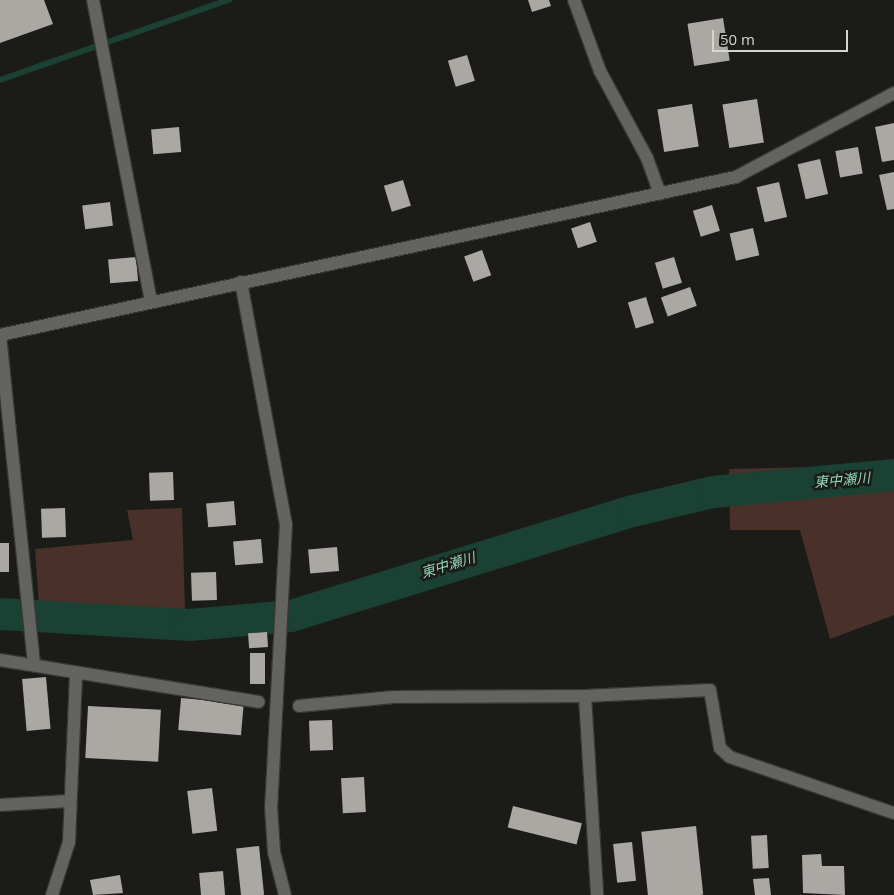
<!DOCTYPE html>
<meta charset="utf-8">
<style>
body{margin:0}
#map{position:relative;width:894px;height:895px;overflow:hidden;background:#1b1b17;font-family:"Open Sans","Noto Sans JP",sans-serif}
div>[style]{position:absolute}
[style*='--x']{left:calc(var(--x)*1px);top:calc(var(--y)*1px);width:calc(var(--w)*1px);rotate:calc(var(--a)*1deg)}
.green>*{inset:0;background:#493028}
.stream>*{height:5.5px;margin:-2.75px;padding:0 2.75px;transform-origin:2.75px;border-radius:2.75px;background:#1a4133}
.river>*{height:32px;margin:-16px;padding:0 16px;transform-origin:16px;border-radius:16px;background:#1a4133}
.building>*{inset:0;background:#aba7a3;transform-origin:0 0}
.roads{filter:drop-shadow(1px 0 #373735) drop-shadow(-1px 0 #373735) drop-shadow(0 1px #373735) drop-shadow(0 -1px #373735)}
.minor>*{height:12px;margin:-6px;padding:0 6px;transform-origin:6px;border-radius:6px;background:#63635f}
span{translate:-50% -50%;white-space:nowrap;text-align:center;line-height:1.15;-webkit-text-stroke:5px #1b1b17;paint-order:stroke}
.water-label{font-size:14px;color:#90d5b9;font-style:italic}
.scale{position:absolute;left:712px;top:30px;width:136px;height:22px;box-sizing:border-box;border:2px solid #d4d4d1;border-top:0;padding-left:6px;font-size:15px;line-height:18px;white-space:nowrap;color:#d4d4d1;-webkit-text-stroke:4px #1b1b17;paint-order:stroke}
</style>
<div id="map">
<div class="green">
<i style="clip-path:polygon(894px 465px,894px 615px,830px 639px,800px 530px,730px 530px,729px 469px)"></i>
<i style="clip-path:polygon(182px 508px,185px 609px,39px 607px,35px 549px,133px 540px,127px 510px)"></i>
</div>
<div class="stream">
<i style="--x:0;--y:80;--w:243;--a:-19.3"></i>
</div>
<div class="river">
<i style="--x:0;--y:614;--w:190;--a:3.3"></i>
<i style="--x:190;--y:625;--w:101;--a:-5.1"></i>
<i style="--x:291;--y:616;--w:358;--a:-17.1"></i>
<i style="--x:633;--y:511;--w:82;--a:-13.4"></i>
<i style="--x:713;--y:492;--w:182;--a:-5.4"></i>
</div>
<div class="building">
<i style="clip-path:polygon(0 0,44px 0,53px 24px,0 43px)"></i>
<i style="clip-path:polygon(528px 0,549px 0,551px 6px,532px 12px)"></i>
<i style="left:723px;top:18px;width:43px;height:36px;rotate:81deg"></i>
<i style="left:467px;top:55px;width:27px;height:20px;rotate:73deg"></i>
<i style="left:757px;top:99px;width:44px;height:35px;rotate:81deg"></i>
<i style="left:692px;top:104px;width:43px;height:35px;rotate:81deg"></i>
<i style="clip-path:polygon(894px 123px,894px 160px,882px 162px,875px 127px)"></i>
<i style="left:179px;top:127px;width:25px;height:28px;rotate:85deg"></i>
<i style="left:858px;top:147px;width:27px;height:23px;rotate:80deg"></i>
<i style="left:820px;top:159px;width:36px;height:23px;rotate:77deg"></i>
<i style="clip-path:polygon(894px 172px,894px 209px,887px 210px,879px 175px)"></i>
<i style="left:403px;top:180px;width:27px;height:20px;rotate:73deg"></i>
<i style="left:779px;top:182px;width:36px;height:23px;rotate:77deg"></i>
<i style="left:110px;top:202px;width:24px;height:28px;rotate:83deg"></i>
<i style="left:712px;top:205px;width:27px;height:20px;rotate:73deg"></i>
<i style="left:590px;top:222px;width:21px;height:20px;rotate:71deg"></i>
<i style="left:753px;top:228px;width:28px;height:24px;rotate:77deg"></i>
<i style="left:482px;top:250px;width:27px;height:19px;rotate:70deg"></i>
<i style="left:136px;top:257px;width:24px;height:28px;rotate:85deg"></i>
<i style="left:674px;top:257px;width:27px;height:20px;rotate:73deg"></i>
<i style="left:690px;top:287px;width:20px;height:31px;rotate:70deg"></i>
<i style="left:646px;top:297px;width:27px;height:19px;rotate:73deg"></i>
<i style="left:173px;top:472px;width:28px;height:24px;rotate:88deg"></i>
<i style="left:234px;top:501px;width:24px;height:28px;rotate:85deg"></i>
<i style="left:65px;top:508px;width:29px;height:24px;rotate:88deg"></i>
<i style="left:261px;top:539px;width:24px;height:28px;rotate:85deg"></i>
<i style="left:0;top:543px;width:9px;height:29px"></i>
<i style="left:337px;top:547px;width:24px;height:29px;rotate:85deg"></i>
<i style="left:216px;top:572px;width:28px;height:25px;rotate:88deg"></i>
<i style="left:267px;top:632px;width:15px;height:19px;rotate:86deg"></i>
<i style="left:250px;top:653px;width:15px;height:31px"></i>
<i style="left:46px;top:677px;width:52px;height:24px;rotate:85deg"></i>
<i style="left:181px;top:698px;width:63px;height:32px;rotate:5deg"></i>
<i style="left:88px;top:706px;width:73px;height:52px;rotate:3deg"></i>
<i style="left:332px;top:720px;width:30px;height:23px;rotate:88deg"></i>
<i style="left:364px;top:777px;width:35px;height:23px;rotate:87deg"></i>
<i style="left:212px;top:788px;width:43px;height:25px;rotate:83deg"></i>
<i style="left:513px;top:806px;width:71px;height:22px;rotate:14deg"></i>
<i style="left:696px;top:826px;width:69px;height:55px;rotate:84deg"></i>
<i style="left:767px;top:835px;width:33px;height:16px;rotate:87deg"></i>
<i style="left:632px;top:842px;width:39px;height:19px;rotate:84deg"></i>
<i style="left:259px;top:846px;width:49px;height:23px;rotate:84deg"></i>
<i style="clip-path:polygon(821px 854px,822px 866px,844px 866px,845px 895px,803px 893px,802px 855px)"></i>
<i style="left:223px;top:871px;width:24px;height:24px;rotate:85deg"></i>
<i style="clip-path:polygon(120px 875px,123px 893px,93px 895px,90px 880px)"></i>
<i style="clip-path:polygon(769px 878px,771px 895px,755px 895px,753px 879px)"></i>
</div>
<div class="roads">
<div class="minor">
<i style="--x:93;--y:0;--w:306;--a:79.1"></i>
<i style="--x:574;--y:0;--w:76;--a:69.9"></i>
<i style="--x:600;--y:71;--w:99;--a:61.6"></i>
<i style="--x:647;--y:158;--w:38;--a:70"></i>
<i style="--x:241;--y:282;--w:246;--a:79.5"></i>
<i style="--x:286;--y:524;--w:282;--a:93"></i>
<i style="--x:271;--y:806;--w:46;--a:86.3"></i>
<i style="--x:274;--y:852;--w:44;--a:75.7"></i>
<i style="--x:0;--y:335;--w:753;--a:-12.12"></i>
<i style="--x:736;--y:177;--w:179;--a:-28"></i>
<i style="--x:0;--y:335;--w:332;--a:84.1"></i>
<i style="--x:0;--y:660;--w:262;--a:9.2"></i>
<i style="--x:585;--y:696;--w:125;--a:-2.7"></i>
<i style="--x:710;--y:690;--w:59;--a:80.2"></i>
<i style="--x:720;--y:748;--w:13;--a:42"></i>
<i style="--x:730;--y:757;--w:173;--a:18.9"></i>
<i style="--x:299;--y:706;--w:95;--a:-5.4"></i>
<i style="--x:394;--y:697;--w:191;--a:-0.3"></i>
<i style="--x:585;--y:696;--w:199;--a:86.5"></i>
<i style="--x:0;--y:805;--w:69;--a:-3.3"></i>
<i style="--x:52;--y:895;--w:56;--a:-72.2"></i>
<i style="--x:69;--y:842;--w:169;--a:-87.6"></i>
</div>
</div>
<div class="water-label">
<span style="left:842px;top:480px;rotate:-5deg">東中瀬川</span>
<span style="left:448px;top:565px;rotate:-17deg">東中瀬川</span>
</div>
<div class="scale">50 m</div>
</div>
